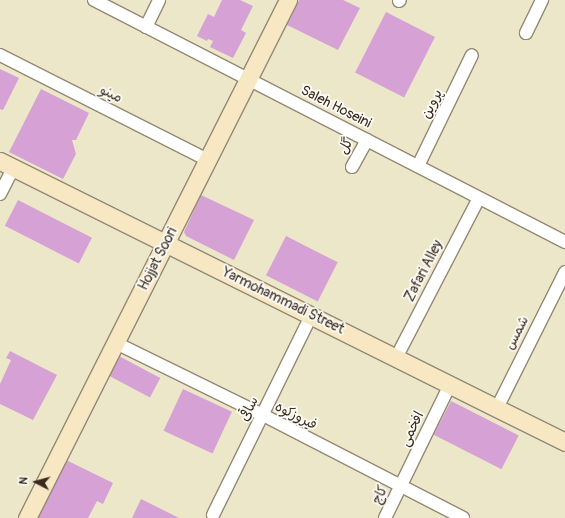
<!DOCTYPE html>
<meta charset="utf-8">
<style>
body{margin:0}
#map{position:relative;width:565px;height:518px;overflow:hidden;background:#ede7ca;font-family:Pangolin,"Playpen Sans Arabic",sans-serif}
div>[style]{position:absolute}
[style*='--x']{left:calc(var(--x)*1px);top:calc(var(--y)*1px);width:calc(var(--w)*1px);rotate:calc(var(--a)*1deg)}
.building>*{inset:0;background:#d6a1d4;transform-origin:0 0}
.roads{filter:drop-shadow(1px 0 #948874) drop-shadow(-1px 0 #948874) drop-shadow(0 1px #948874) drop-shadow(0 -1px #948874)}
.street>*{height:12px;margin:-6px;padding:0 6px;transform-origin:6px;border-radius:6px;background:#fff}
.secondary>*{height:17px;margin:-8.5px;padding:0 8.5px;transform-origin:8.5px;border-radius:8.5px;background:#f7e8c3}
span{translate:-50% -50%;white-space:nowrap;text-align:center;line-height:1.15;-webkit-text-stroke:3.5px #fdfcf7;paint-order:stroke}
.street-label{font-size:14px;color:#3b2a1e}
.north{position:absolute;left:16px;top:462px;width:40px;height:40px;-webkit-text-stroke:3px #fdfcf7;paint-order:stroke;rotate:276deg;font-size:11px;font-weight:700;line-height:16px;text-align:center;color:#3b2a1e}
.north::after{content:'';display:block;margin:auto;width:14px;height:18px;background:#3b2a1e;clip-path:polygon(50% 0,100% 100%,50% 72%,0 100%)}
</style>
<div id="map">
<div class="building">
<i style="clip-path:polygon(222px 0,240px 0,253px 6px,241px 30px,246px 33px,233px 58px,210px 47px,213px 41px,208px 39px,207px 41px,197px 36px,208px 14px,214px 17px)"></i>
<i style="clip-path:polygon(299px 0,343px 0,360px 8px,338px 50px,287px 25px)"></i>
<i style="left:386px;top:12px;width:55px;height:68px;rotate:27deg"></i>
<i style="clip-path:polygon(0 69px,19px 78px,3px 110px,0 109px)"></i>
<i style="clip-path:polygon(41px 89px,89px 113px,76px 140px,72px 140px,76px 154px,63px 179px,9px 152px)"></i>
<i style="clip-path:polygon(201px 195px,254px 220px,234px 260px,186px 236px,184px 232px)"></i>
<i style="left:18px;top:200px;width:83px;height:29px;rotate:27deg"></i>
<i style="left:286px;top:236px;width:58px;height:44px;rotate:27deg"></i>
<i style="clip-path:polygon(10px 351px,57px 375px,33px 420px,0 404px,0 384px,11px 360px,6px 358px)"></i>
<i style="left:117px;top:355px;width:49px;height:22px;rotate:28deg"></i>
<i style="left:183px;top:389px;width:54px;height:46px;rotate:25deg"></i>
<i style="left:451px;top:401px;width:76px;height:38px;rotate:27deg"></i>
<i style="clip-path:polygon(62px 458px,113px 483px,103px 504px,97px 501px,88px 518px,31px 518px)"></i>
<i style="clip-path:polygon(141px 499px,179px 518px,132px 518px)"></i>
</div>
<div class="roads">
<div class="street">
<i style="--x:94;--y:0;--w:530;--a:27.19"></i>
<i style="--x:399;--y:1;--w:1;--a:-45"></i>
<i style="--x:146;--y:27;--w:30;--a:-64"></i>
<i style="--x:526;--y:33;--w:37;--a:-64"></i>
<i style="--x:0;--y:55;--w:233;--a:26.8"></i>
<i style="--x:418;--y:166;--w:123;--a:-64.1"></i>
<i style="--x:352;--y:167;--w:31;--a:-61"></i>
<i style="--x:0;--y:194;--w:29;--a:-63"></i>
<i style="--x:116;--y:343;--w:164;--a:26.1"></i>
<i style="--x:263;--y:415;--w:225;--a:27.2"></i>
<i style="--x:396;--y:358;--w:180;--a:-62.6"></i>
<i style="--x:497;--y:408;--w:152;--a:-63.4"></i>
<i style="--x:213;--y:515;--w:222;--a:-63.8"></i>
<i style="--x:385;--y:518;--w:148;--a:-64"></i>
</div>
<div class="secondary">
<i style="--x:0;--y:161;--w:631;--a:26.44"></i>
<i style="--x:27;--y:518;--w:580;--a:-63.26"></i>
</div>
</div>
<div class="street-label">
<span style="left:111px;top:94px;rotate:27deg">مینو</span>
<span style="left:432px;top:104px;rotate:-64deg">پروین</span>
<span style="left:336px;top:107px;rotate:27deg">Saleh Hoseini</span>
<span style="left:346px;top:146px;rotate:-61deg">گل</span>
<span style="left:158px;top:259px;rotate:-63deg">Hojjat Soori</span>
<span style="left:424px;top:271px;rotate:-63deg">Zafari Alley</span>
<span style="left:283px;top:301px;rotate:26deg">Yarmohammadi Street</span>
<span style="left:517px;top:333px;rotate:-63deg">شمس</span>
<span style="left:249px;top:409px;rotate:-64deg">ساقی</span>
<span style="left:296px;top:416px;rotate:27deg">فیروزکوه</span>
<span style="left:412px;top:429px;rotate:-64deg">افخمی</span>
<span style="left:380px;top:495px;rotate:-64deg">کاج</span>
</div>
<div class="north">N</div>
</div>
